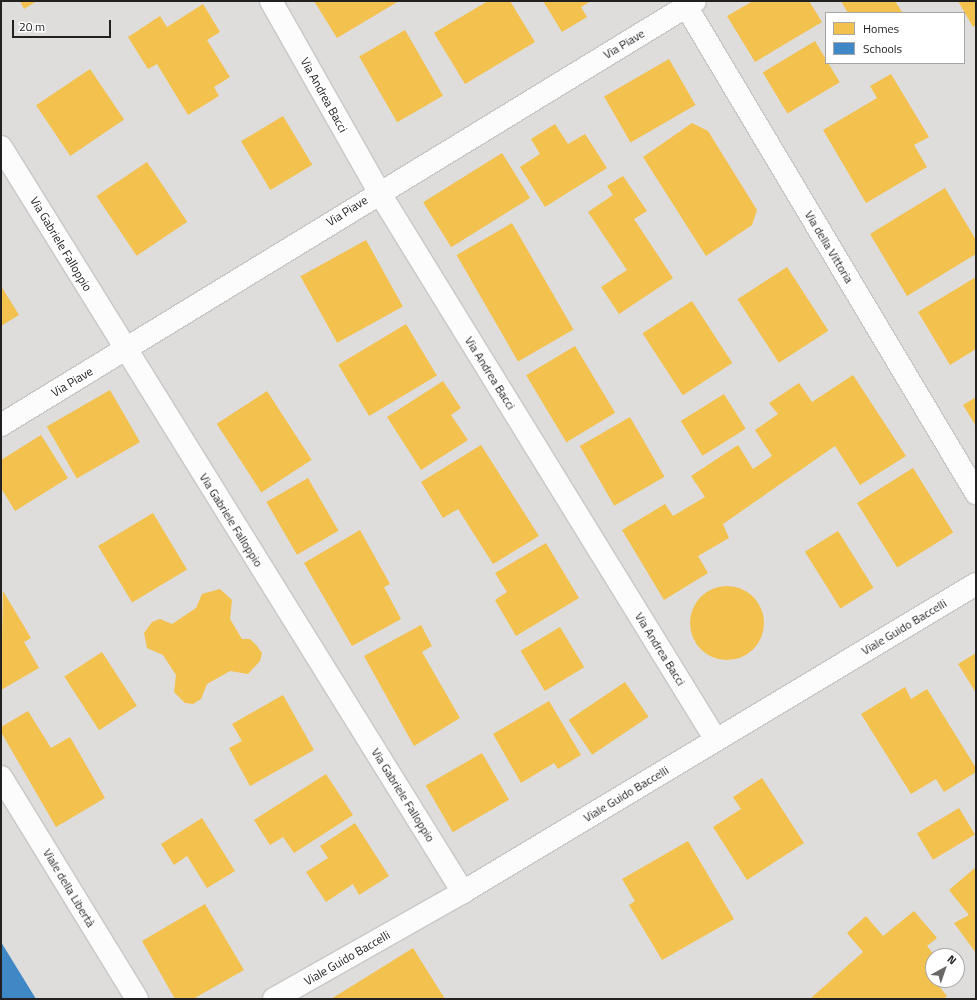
<!DOCTYPE html>
<meta charset="utf-8">
<style>
body{margin:0}
#map{position:relative;width:977px;height:1000px;overflow:hidden;background:#f0edea;font-family:"Titillium Web",sans-serif}
div>[style]{position:absolute}
[style*='--x']{left:calc(var(--x)*1px);top:calc(var(--y)*1px);width:calc(var(--w)*1px);rotate:calc(var(--a)*1deg)}
.residential>*{inset:0;background:#dfdddb}
.homes>*{inset:0;background:#f2c14e;transform-origin:0 0}
.round{border-radius:50%}
.schools>*{inset:0;background:#3f88c5}
.roads{filter:drop-shadow(1px 0 #c8c7c6) drop-shadow(-1px 0 #c8c7c6) drop-shadow(0 1px #c8c7c6) drop-shadow(0 -1px #c8c7c6)}
.minor>*{height:22px;margin:-11px;padding:0 11px;transform-origin:11px;border-radius:11px;background:#fdfcfc}
span{translate:-50% -50%;white-space:nowrap;text-align:center;line-height:1.15;-webkit-text-stroke:4px #fff;paint-order:stroke}
.street-label{font-size:12px;color:#212121}
.frame{position:absolute;inset:0;border:2px solid #212121;pointer-events:none}
.legend{position:absolute;left:825px;top:12px;width:140px;height:52px;box-sizing:border-box;background:#fff;border:1px solid #a6a6a6;margin:0;padding:5px 7px;list-style:none;font-size:12px;color:#212121}
.legend li{display:flex;align-items:center;gap:8px;height:20px}
.legend b{width:20px;border:1px solid #a6a6a6}
.north{position:absolute;left:925px;top:948px;width:40px;height:40px;box-sizing:border-box;background:#fff;border:1px solid #a6a6a6;border-radius:50%;rotate:40deg;font-size:11px;font-weight:700;line-height:16px;text-align:center;color:#212121}
.north::after{content:'';display:block;margin:auto;width:14px;height:18px;background:#696867;clip-path:polygon(50% 0,100% 100%,50% 72%,0 100%)}
.scale{position:absolute;left:12px;top:20px;width:99px;height:18px;box-sizing:border-box;border:2px solid #212121;border-top:0;padding-left:5px;font-size:12px;line-height:14px;white-space:nowrap;color:#212121;-webkit-text-stroke:3px #fff;paint-order:stroke}
</style>
<div id="map">
<div class="residential">
<i style="clip-path:polygon(evenodd,1px 1px,976px 1px,976px 999px,1px 999px,1px 1px,826px 13px,964px 13px,964px 63px,826px 63px,826px 13px,1px 1px,933px 956px,957px 956px,957px 980px,933px 980px,933px 956px)"></i>
</div>
<div class="homes">
<i style="clip-path:polygon(20px 1px,37px 1px,24px 9px)"></i>
<i style="clip-path:polygon(314px 1px,399px 1px,337px 38px)"></i>
<i style="clip-path:polygon(488px 1px,510px 1px,535px 42px,465px 84px,434px 33px)"></i>
<i style="clip-path:polygon(543px 1px,591px 1px,581px 7px,587px 17px,562px 32px)"></i>
<i style="clip-path:polygon(753px 1px,809px 1px,822px 22px,755px 62px,727px 16px)"></i>
<i style="clip-path:polygon(841px 1px,895px 1px,902px 12px,848px 13px)"></i>
<i style="clip-path:polygon(958px 1px,976px 1px,976px 25px,973px 27px)"></i>
<i style="clip-path:polygon(203px 4px,220px 32px,207px 40px,230px 77px,214px 87px,219px 96px,188px 115px,157px 64px,148px 69px,128px 37px,160px 16px,167px 27px)"></i>
<i style="left:405px;top:30px;width:76px;height:53px;rotate:60deg"></i>
<i style="left:815px;top:41px;width:48px;height:61px;rotate:59deg"></i>
<i style="left:669px;top:59px;width:53px;height:75px;rotate:60deg"></i>
<i style="left:90px;top:69px;width:61px;height:65px;rotate:56deg"></i>
<i style="clip-path:polygon(891px 74px,929px 137px,914px 145px,927px 167px,866px 203px,823px 130px,877px 98px,870px 86px)"></i>
<i style="left:283px;top:116px;width:57px;height:49px;rotate:59deg"></i>
<i style="clip-path:polygon(692px 123px,708px 131px,757px 210px,752px 225px,706px 256px,643px 157px)"></i>
<i style="clip-path:polygon(555px 124px,568px 144px,585px 134px,607px 168px,545px 207px,520px 167px,540px 154px,531px 139px)"></i>
<i style="left:502px;top:153px;width:53px;height:93px;rotate:58deg"></i>
<i style="left:147px;top:162px;width:72px;height:61px;rotate:56deg"></i>
<i style="clip-path:polygon(623px 176px,647px 211px,634px 219px,673px 278px,619px 314px,601px 287px,627px 270px,588px 212px,613px 195px,607px 186px)"></i>
<i style="clip-path:polygon(945px 188px,976px 240px,976px 254px,907px 296px,870px 234px)"></i>
<i style="left:512px;top:223px;width:123px;height:64px;rotate:60deg"></i>
<i style="left:366px;top:240px;width:76px;height:75px;rotate:61deg"></i>
<i style="left:787px;top:267px;width:76px;height:59px;rotate:57deg"></i>
<i style="clip-path:polygon(976px 277px,976px 349px,950px 365px,918px 312px)"></i>
<i style="clip-path:polygon(1px 286px,19px 315px,1px 326px)"></i>
<i style="left:692px;top:301px;width:74px;height:59px;rotate:57deg"></i>
<i style="left:406px;top:324px;width:60px;height:79px;rotate:59deg"></i>
<i style="left:575px;top:346px;width:78px;height:57px;rotate:59deg"></i>
<i style="clip-path:polygon(853px 375px,906px 456px,860px 485px,835px 446px,723px 524px,729px 538px,698px 556px,708px 573px,664px 600px,622px 530px,665px 504px,673px 516px,705px 497px,691px 476px,738px 445px,753px 469px,772px 456px,755px 430px,778px 414px,769px 403px,799px 383px,812px 402px)"></i>
<i style="clip-path:polygon(443px 381px,461px 408px,451px 415px,468px 440px,421px 470px,387px 417px)"></i>
<i style="left:110px;top:390px;width:60px;height:73px;rotate:60deg"></i>
<i style="left:267px;top:391px;width:82px;height:60px;rotate:57deg"></i>
<i style="left:724px;top:394px;width:41px;height:51px;rotate:58deg"></i>
<i style="clip-path:polygon(976px 397px,976px 426px,963px 405px)"></i>
<i style="left:630px;top:417px;width:69px;height:58px;rotate:60deg"></i>
<i style="clip-path:polygon(41px 435px,68px 478px,15px 511px,1px 488px,1px 460px)"></i>
<i style="clip-path:polygon(481px 445px,539px 536px,493px 564px,458px 509px,443px 518px,421px 482px)"></i>
<i style="left:913px;top:468px;width:76px;height:66px;rotate:58deg"></i>
<i style="left:308px;top:478px;width:61px;height:48px;rotate:60deg"></i>
<i style="left:153px;top:513px;width:66px;height:64px;rotate:59deg"></i>
<i style="clip-path:polygon(360px 530px,390px 584px,384px 587px,401px 619px,352px 646px,304px 563px)"></i>
<i style="left:838px;top:531px;width:67px;height:39px;rotate:58deg"></i>
<i style="clip-path:polygon(546px 543px,579px 598px,516px 636px,495px 600px,507px 592px,495px 573px)"></i>
<i class="round" style="left:690px;top:586px;width:74px;height:74px"></i>
<i style="clip-path:polygon(220px 589px,232px 600px,230px 619px,242px 639px,250px 639px,257px 646px,262px 653px,260px 661px,248px 674px,230px 671px,207px 684px,201px 699px,193px 704px,185px 703px,174px 692px,176px 675px,163px 655px,147px 648px,144px 633px,152px 622px,160px 619px,172px 624px,196px 608px,202px 594px)"></i>
<i style="clip-path:polygon(3px 591px,31px 638px,24px 642px,39px 668px,1px 690px)"></i>
<i style="clip-path:polygon(421px 625px,432px 646px,422px 652px,460px 718px,414px 746px,364px 656px)"></i>
<i style="left:560px;top:627px;width:47px;height:46px;rotate:59deg"></i>
<i style="left:102px;top:652px;width:64px;height:45px;rotate:57deg"></i>
<i style="clip-path:polygon(976px 653px,976px 693px,958px 664px)"></i>
<i style="left:625px;top:682px;width:42px;height:68px;rotate:56deg"></i>
<i style="clip-path:polygon(905px 687px,911px 699px,927px 689px,976px 768px,976px 772px,944px 792px,936px 779px,911px 794px,861px 714px)"></i>
<i style="clip-path:polygon(283px 695px,314px 750px,250px 786px,229px 748px,242px 741px,232px 724px)"></i>
<i style="clip-path:polygon(549px 701px,581px 755px,558px 769px,554px 763px,521px 783px,493px 734px)"></i>
<i style="clip-path:polygon(28px 711px,51px 748px,70px 737px,105px 798px,56px 827px,1px 732px,1px 727px)"></i>
<i style="left:482px;top:753px;width:54px;height:65px;rotate:60deg"></i>
<i style="clip-path:polygon(326px 774px,353px 815px,294px 853px,283px 837px,270px 845px,254px 820px)"></i>
<i style="clip-path:polygon(762px 778px,804px 843px,747px 880px,713px 827px,741px 809px,733px 797px)"></i>
<i style="left:959px;top:808px;width:31px;height:49px;rotate:59deg"></i>
<i style="clip-path:polygon(202px 818px,235px 871px,207px 888px,187px 856px,174px 865px,161px 844px)"></i>
<i style="clip-path:polygon(355px 823px,389px 876px,359px 895px,353px 884px,326px 902px,306px 872px,328px 858px,320px 846px)"></i>
<i style="clip-path:polygon(688px 841px,734px 919px,662px 960px,629px 905px,635px 901px,622px 879px)"></i>
<i style="clip-path:polygon(976px 867px,976px 953px,954px 923px,969px 915px,949px 890px)"></i>
<i style="clip-path:polygon(205px 904px,244px 970px,193px 999px,175px 999px,142px 941px)"></i>
<i style="clip-path:polygon(914px 911px,937px 938px,927px 946px,935px 956px,929px 974px,947px 996px,943px 999px,810px 999px,863px 952px,847px 933px,866px 916px,883px 936px)"></i>
<i style="clip-path:polygon(413px 948px,445px 999px,331px 999px)"></i>
</div>
<div class="schools">
<i style="clip-path:polygon(1px 942px,36px 999px,1px 999px)"></i>
</div>
<div class="roads">
<div class="minor">
<i style="--x:271;--y:1;--w:219;--a:60.5"></i>
<i style="--x:379;--y:192;--w:643;--a:58.41"></i>
<i style="--x:683;--y:1;--w:573;--a:59.22"></i>
<i style="--x:1;--y:147;--w:877;--a:58.2"></i>
<i style="--x:1;--y:425;--w:813;--a:-31.42"></i>
<i style="--x:1;--y:777;--w:260;--a:58.5"></i>
<i style="--x:274;--y:999;--w:217;--a:-29.5"></i>
<i style="--x:463;--y:892;--w:598;--a:-30.98"></i>
</div>
</div>
<div class="street-label">
<span style="left:624px;top:44px;rotate:-31deg">Via Piave</span>
<span style="left:324px;top:95px;rotate:61deg">Via Andrea Bacci</span>
<span style="left:347px;top:211px;rotate:-32deg">Via Piave</span>
<span style="left:61px;top:244px;rotate:59deg">Via Gabriele Falloppio</span>
<span style="left:829px;top:247px;rotate:59deg">Via della Vittoria</span>
<span style="left:490px;top:373px;rotate:58deg">Via Andrea Bacci</span>
<span style="left:72px;top:382px;rotate:-31deg">Via Piave</span>
<span style="left:231px;top:520px;rotate:58deg">Via Gabriele Falloppio</span>
<span style="left:904px;top:627px;rotate:-31deg">Viale Guido Baccelli</span>
<span style="left:660px;top:649px;rotate:58deg">Via Andrea Bacci</span>
<span style="left:626px;top:794px;rotate:-31deg">Viale Guido Baccelli</span>
<span style="left:403px;top:795px;rotate:58deg">Via Gabriele Falloppio</span>
<span style="left:69px;top:888px;rotate:59deg">Viale della Libertà</span>
<span style="left:347px;top:958px;rotate:-30deg">Viale Guido Baccelli</span>
</div>
<div class="frame"></div>
<ul class="legend">
<li><b style="height:11px;background:#f2c14e"></b>Homes</li>
<li><b style="height:11px;background:#3f88c5"></b>Schools</li>
</ul>
<div class="north">N</div>
<div class="scale">20 m</div>
</div>
